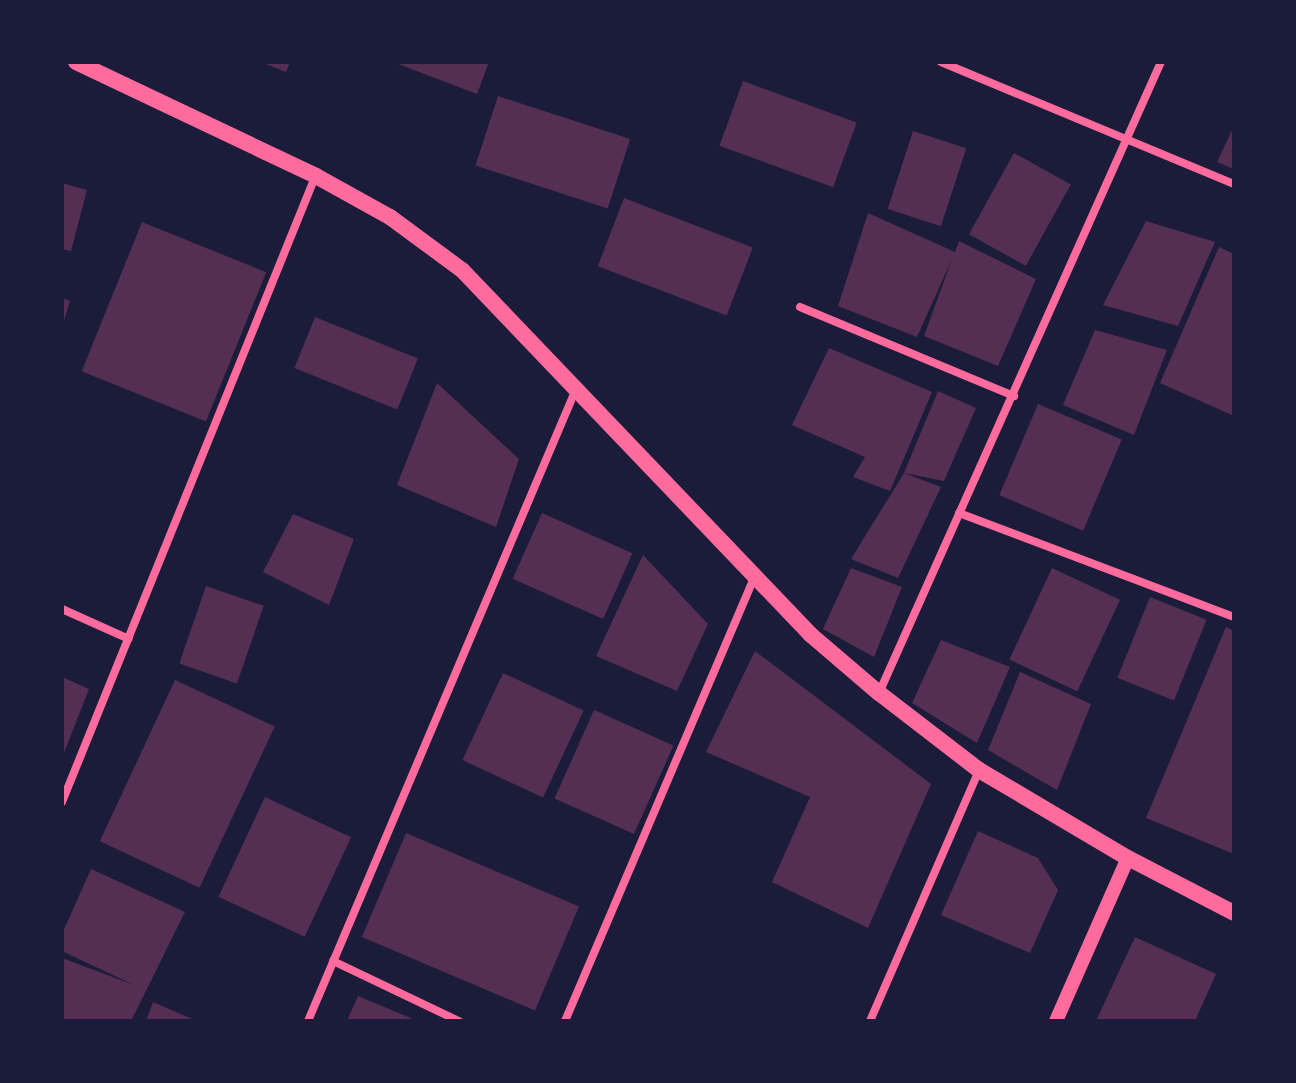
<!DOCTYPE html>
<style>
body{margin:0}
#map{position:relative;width:1296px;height:1083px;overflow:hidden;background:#1b1b3a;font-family:Literata,serif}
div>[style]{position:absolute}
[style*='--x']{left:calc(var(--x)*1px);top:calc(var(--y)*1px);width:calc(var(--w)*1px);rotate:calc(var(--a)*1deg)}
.building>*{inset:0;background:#542f53;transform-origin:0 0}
.minor>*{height:8px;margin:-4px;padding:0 4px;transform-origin:4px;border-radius:4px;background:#ff6b9d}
.tertiary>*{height:14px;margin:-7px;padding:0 7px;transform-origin:7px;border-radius:7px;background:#ff6b9d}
.secondary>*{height:16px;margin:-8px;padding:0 8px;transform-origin:8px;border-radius:8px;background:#ff6b9d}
span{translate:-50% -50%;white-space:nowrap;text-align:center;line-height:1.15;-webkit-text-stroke:7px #1b1b3a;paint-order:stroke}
.frame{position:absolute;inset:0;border:64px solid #1b1b3a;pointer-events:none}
</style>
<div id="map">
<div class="building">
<i style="clip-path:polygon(261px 62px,290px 62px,286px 72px)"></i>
<i style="clip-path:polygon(393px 62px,489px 62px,477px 94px)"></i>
<i style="left:743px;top:81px;width:121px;height:69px;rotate:20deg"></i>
<i style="left:498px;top:96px;width:139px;height:73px;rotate:18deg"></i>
<i style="clip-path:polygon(1234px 126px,1234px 169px,1217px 162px)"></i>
<i style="left:913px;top:131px;width:56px;height:82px;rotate:18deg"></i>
<i style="left:1014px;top:153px;width:65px;height:93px;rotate:29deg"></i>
<i style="clip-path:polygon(62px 183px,87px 190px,71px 251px,62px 249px)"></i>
<i style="left:624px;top:198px;width:138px;height:73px;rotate:21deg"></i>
<i style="clip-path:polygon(868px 213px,955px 252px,959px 241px,1036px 279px,998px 366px,924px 336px,952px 259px,917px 337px,838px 306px)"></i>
<i style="clip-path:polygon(1146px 221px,1215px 242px,1178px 326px,1103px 305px)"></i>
<i style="left:142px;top:222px;width:134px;height:161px;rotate:22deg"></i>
<i style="clip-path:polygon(1219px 247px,1234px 254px,1234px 416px,1160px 383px)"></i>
<i style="clip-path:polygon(62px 298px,70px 301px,63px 324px,62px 324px)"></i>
<i style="left:315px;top:317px;width:111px;height:55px;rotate:22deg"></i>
<i style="clip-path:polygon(1095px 330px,1167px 350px,1134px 435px,1063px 405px)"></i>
<i style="clip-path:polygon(829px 348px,932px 392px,890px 491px,853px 477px,865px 457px,792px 425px)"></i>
<i style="clip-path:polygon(437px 383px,519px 459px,496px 527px,397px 485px)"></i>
<i style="clip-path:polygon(938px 391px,976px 408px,944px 481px,904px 473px)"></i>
<i style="left:1038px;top:404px;width:91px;height:99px;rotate:23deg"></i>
<i style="clip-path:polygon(904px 473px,941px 487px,898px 578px,851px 559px)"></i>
<i style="left:542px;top:513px;width:99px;height:72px;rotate:24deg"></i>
<i style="clip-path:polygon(293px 514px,354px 539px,329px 605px,263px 572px)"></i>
<i style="clip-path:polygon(643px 555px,708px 624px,677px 691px,596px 656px)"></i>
<i style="clip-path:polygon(851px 568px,902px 587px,874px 657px,823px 629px)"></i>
<i style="left:1052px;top:568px;width:75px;height:101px;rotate:25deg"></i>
<i style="left:206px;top:586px;width:61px;height:82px;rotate:19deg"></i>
<i style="left:1150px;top:597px;width:61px;height:87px;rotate:22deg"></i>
<i style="clip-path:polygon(1226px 627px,1234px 631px,1234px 854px,1146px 818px)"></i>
<i style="clip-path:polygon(941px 640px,1010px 667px,977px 743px,912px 703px)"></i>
<i style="clip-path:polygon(755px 651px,931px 784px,868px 928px,772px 882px,810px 797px,706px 752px)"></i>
<i style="clip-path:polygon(1020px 672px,1091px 704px,1057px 790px,988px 750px)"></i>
<i style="left:503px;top:673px;width:89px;height:96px;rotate:25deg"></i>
<i style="clip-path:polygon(62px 677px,89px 689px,62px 758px)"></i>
<i style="left:175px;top:680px;width:110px;height:178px;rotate:25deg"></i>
<i style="left:594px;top:710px;width:87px;height:97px;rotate:24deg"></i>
<i style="left:265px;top:797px;width:95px;height:110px;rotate:25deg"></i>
<i style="clip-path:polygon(978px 831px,1038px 858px,1058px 890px,1030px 953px,941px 915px)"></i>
<i style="left:406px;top:833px;width:188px;height:113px;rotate:23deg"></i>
<i style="clip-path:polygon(91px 869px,185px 912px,131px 1021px,62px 1021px,62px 958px,134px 985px,62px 951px,62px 934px)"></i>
<i style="clip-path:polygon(1135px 937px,1216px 974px,1195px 1021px,1096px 1021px)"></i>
<i style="clip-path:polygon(358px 996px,418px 1021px,347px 1021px)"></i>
<i style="clip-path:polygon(153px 1002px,197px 1021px,146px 1021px)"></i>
</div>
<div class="minor">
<i style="--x:941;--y:62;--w:317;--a:22.6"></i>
<i style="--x:800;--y:307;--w:232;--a:22.6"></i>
<i style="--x:959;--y:513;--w:294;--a:20.7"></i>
<i style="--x:62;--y:609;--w:73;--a:24.1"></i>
<i style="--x:879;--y:693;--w:691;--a:-65.92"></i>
<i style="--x:62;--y:802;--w:674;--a:-67.96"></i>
<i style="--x:333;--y:961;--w:140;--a:25.5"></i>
<i style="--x:308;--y:1021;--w:686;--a:-67.02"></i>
<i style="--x:565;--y:1021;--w:484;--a:-66.9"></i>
<i style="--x:870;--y:1021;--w:274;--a:-66.5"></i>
</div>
<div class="tertiary">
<i style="--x:1056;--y:1021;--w:178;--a:-66.2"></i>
</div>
<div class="secondary">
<i style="--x:76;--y:62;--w:266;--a:25.4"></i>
<i style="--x:316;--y:176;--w:85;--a:29"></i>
<i style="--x:390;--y:217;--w:89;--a:36.4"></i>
<i style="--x:462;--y:270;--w:505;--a:46.28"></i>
<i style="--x:811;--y:635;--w:89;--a:40.5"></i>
<i style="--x:879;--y:693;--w:126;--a:37.6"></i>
<i style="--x:979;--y:770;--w:173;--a:30.6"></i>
<i style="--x:1128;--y:858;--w:119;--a:27.4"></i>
</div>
<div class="frame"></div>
</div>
